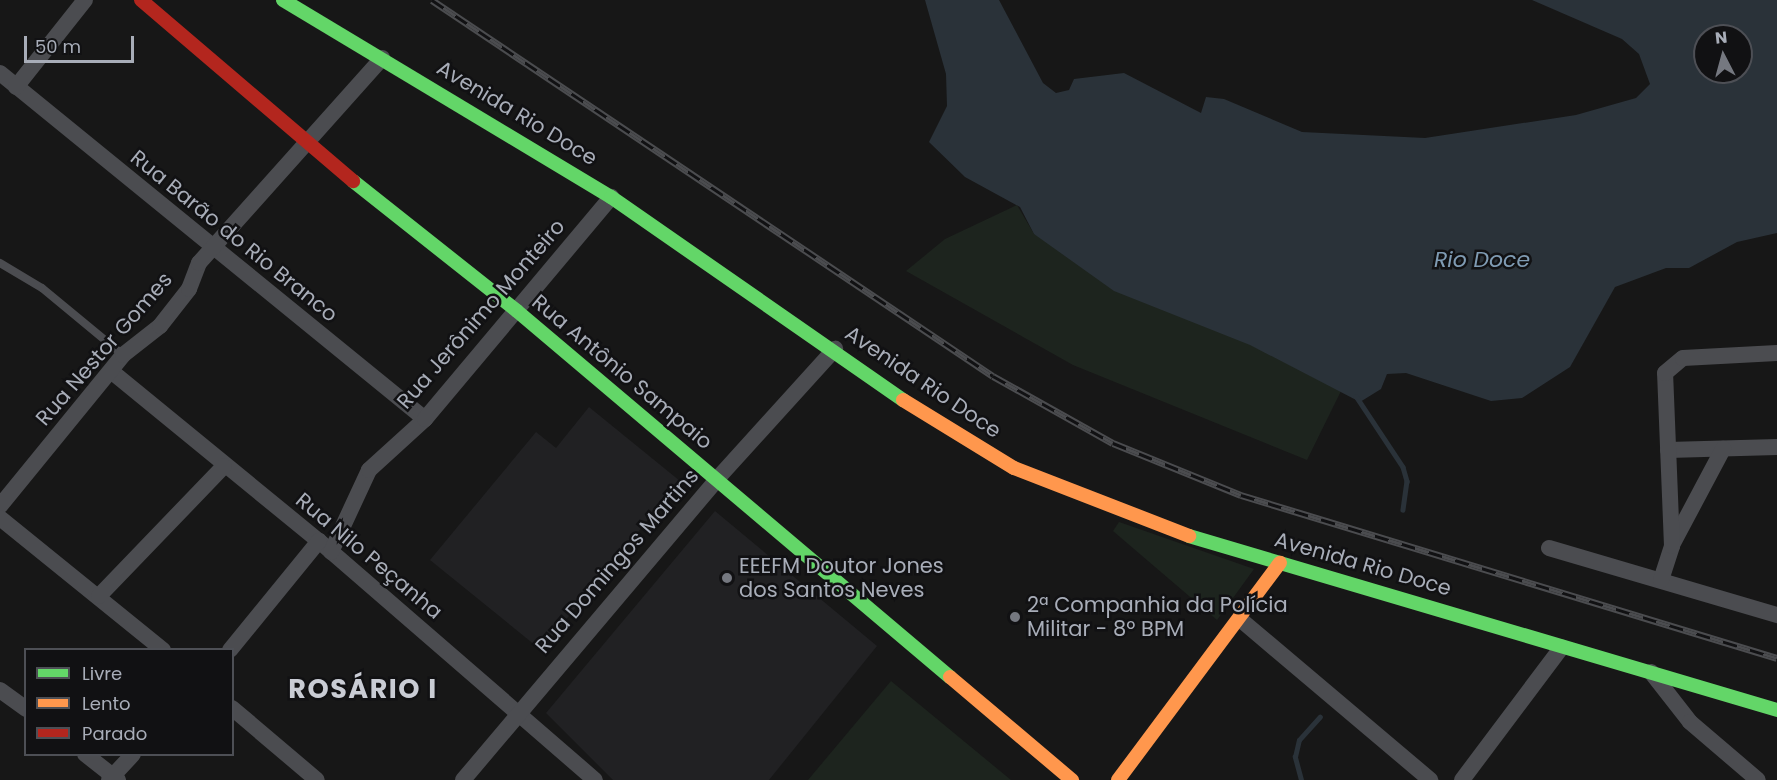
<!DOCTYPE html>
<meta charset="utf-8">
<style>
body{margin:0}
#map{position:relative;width:1777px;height:780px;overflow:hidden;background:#171717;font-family:Poppins,sans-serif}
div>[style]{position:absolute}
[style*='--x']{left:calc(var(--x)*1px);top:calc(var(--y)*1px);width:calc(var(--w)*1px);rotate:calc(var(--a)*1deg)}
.built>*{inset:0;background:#212123}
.green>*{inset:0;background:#1d241e}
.water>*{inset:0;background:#2a3239}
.stream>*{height:4.5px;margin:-2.25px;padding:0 2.25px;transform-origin:2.25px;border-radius:2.25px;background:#2a3239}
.lane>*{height:8px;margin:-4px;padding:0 4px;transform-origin:4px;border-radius:4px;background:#4b4c50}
.street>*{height:16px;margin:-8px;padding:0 8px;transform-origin:8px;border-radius:8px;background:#4b4c50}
.fast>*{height:14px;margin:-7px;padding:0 7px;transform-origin:7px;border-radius:7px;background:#63d668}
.slow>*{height:14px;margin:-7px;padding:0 7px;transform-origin:7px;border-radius:7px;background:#ff974d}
.jam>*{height:14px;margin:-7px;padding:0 7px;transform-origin:7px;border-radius:7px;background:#b3261e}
.rail>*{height:7px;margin-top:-3.5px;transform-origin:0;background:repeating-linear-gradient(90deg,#111113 0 14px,#4b4c4f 0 28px);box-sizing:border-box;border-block:2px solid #4b4c4f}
.dots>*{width:16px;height:16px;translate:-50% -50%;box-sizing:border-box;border:3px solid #111113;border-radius:50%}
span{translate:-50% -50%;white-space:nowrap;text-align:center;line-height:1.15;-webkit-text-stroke:5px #111113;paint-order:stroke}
.street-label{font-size:21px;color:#a8adb8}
.poi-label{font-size:21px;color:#a8adb8}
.left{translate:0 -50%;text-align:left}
.water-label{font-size:22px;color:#7f9bb3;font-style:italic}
.district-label{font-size:27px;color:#c9ccd4;font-weight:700;letter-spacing:1.5px}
.legend{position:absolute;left:24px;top:648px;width:210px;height:108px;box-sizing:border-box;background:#111113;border:2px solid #4d4f55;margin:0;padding:8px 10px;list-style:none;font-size:18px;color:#a8adb8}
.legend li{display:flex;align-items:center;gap:12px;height:30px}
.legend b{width:30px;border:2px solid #4d4f55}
.north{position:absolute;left:1693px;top:24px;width:60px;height:60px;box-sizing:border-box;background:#111113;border:2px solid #4d4f55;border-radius:50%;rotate:354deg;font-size:16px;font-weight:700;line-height:24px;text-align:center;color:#a8adb8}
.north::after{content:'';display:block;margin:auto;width:21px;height:27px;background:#757880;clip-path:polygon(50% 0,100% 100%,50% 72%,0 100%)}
.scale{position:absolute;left:24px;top:36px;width:110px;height:27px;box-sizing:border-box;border:3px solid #a8adb8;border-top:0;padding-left:8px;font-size:18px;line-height:21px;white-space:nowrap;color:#a8adb8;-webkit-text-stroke:4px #111113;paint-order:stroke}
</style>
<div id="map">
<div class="built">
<i style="clip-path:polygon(589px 407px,680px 481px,541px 650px,430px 560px,536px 432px,556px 448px)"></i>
<i style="clip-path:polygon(715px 511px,877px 646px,769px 780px,613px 780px,546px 713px)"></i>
</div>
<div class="green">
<i style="clip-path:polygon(1017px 205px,1034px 234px,1341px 391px,1307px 460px,1073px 365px,906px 271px,945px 239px)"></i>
<i style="clip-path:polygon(1119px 522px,1254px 569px,1217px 620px,1113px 531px)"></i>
<i style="clip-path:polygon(891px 681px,1011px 780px,808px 780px)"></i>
</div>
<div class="water">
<i style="clip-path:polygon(evenodd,925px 0,999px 0,1043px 83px,1056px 93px,1069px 90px,1074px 79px,1124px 73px,1201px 113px,1206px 97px,1224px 99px,1302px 132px,1425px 138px,1576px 115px,1636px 98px,1650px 84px,1639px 54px,1622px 39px,1532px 0,1777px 0,1777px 233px,1737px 242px,1689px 268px,1666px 268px,1615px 287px,1570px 367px,1522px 398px,1491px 401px,1406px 373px,1387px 374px,1381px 389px,1360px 402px,1250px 345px,1114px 291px,1034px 234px,1020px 207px,965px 177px,929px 142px,947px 106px,946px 74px,925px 0,1705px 36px,1741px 36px,1741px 72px,1705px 72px,1705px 36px)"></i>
</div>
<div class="stream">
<i style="--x:1356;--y:396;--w:85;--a:56.5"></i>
<i style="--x:1403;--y:467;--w:15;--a:74"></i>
<i style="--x:1407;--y:481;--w:29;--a:98"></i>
<i style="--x:1301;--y:780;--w:24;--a:-105"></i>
<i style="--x:1295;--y:757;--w:17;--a:-77"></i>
<i style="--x:1299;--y:740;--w:31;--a:-48"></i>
</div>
<div class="lane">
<i style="--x:0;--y:263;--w:49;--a:30.8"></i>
<i style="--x:42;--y:288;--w:105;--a:39.6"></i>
</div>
<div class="street">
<i style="--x:0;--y:73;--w:548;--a:39.15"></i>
<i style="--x:16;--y:87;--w:111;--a:-51.6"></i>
<i style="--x:111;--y:371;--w:269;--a:39.3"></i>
<i style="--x:319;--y:541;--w:365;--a:40.9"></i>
<i style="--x:1668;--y:450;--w:109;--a:-1.6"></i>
<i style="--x:0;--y:506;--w:195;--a:-50.8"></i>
<i style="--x:123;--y:355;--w:47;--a:-38.1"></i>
<i style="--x:160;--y:326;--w:47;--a:-51.9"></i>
<i style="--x:189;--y:289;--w:28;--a:-69"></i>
<i style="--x:199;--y:263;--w:275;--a:-48.2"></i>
<i style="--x:0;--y:518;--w:210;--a:39"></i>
<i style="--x:1672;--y:545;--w:109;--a:-62"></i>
<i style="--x:1549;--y:548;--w:238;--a:16.4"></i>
<i style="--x:331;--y:552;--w:90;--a:-65.1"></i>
<i style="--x:369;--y:470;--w:76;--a:-42.3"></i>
<i style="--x:425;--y:419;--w:290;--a:-50"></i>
<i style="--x:1661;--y:580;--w:36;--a:-72"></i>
<i style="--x:1672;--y:546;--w:173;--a:-92.3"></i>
<i style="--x:1665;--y:373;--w:23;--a:-40"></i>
<i style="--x:1683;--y:358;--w:94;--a:-3"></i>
<i style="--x:99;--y:596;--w:180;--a:-46.1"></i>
<i style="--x:1241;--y:620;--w:248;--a:40.2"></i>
<i style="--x:230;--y:650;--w:141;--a:-50.8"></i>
<i style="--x:1651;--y:672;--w:63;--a:52"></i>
<i style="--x:1690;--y:722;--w:89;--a:40.5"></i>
<i style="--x:0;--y:690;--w:32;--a:36"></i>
<i style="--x:232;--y:708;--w:111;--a:40.3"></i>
<i style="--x:85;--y:754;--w:42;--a:38.2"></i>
<i style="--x:109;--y:780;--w:35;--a:-47"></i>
<i style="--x:463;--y:780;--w:394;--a:-49.8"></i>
<i style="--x:717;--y:479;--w:176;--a:-47.8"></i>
<i style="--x:1462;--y:780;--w:166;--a:-53.1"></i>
</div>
<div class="fast">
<i style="--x:283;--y:0;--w:383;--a:31"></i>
<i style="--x:611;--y:197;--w:356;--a:34.8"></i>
<i style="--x:353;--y:181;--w:209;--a:38.4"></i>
<i style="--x:517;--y:311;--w:567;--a:40.21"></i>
<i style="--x:1189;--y:536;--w:613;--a:16.48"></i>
</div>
<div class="slow">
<i style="--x:903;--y:400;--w:130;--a:31.5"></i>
<i style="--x:1014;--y:468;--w:188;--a:21.2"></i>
<i style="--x:950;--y:677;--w:160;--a:40.2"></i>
<i style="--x:1118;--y:780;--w:271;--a:-53.3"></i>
</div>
<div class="jam">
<i style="--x:141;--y:0;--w:279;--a:40.5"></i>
</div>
<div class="rail">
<i style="--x:432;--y:0;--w:675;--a:33.83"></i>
<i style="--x:993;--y:376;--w:137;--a:29.2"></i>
<i style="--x:1113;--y:443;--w:138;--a:22.1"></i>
<i style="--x:1241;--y:495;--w:560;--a:16.91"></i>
</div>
<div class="dots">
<i style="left:727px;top:578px;background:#757880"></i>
<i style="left:1015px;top:617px;background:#757880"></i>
</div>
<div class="street-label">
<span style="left:517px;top:113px;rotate:31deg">Avenida Rio Doce</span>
<span style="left:234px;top:236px;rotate:39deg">Rua Barão do Rio Branco</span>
<span style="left:481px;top:314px;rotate:-49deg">Rua Jerônimo Monteiro</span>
<span style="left:104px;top:349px;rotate:-49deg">Rua Nestor Gomes</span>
<span style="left:622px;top:372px;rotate:40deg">Rua Antônio Sampaio</span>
<span style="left:923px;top:382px;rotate:34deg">Avenida Rio Doce</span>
<span style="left:369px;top:556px;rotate:40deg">Rua Nilo Peçanha</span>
<span style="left:617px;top:561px;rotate:-49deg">Rua Domingos Martins</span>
<span style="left:1363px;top:564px;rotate:16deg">Avenida Rio Doce</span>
</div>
<div class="poi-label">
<span class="left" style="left:739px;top:578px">EEEFM Doutor Jones<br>dos Santos Neves</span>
<span class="left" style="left:1027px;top:617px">2ª Companhia da Polícia<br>Militar - 8º BPM</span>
</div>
<div class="water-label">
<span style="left:1482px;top:260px">Rio Doce</span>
</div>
<div class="district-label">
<span style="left:363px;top:689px">ROSÁRIO I</span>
</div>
<ul class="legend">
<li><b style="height:8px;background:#63d668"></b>Livre</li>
<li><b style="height:8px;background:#ff974d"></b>Lento</li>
<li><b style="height:8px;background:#b3261e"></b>Parado</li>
</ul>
<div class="north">N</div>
<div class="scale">50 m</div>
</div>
